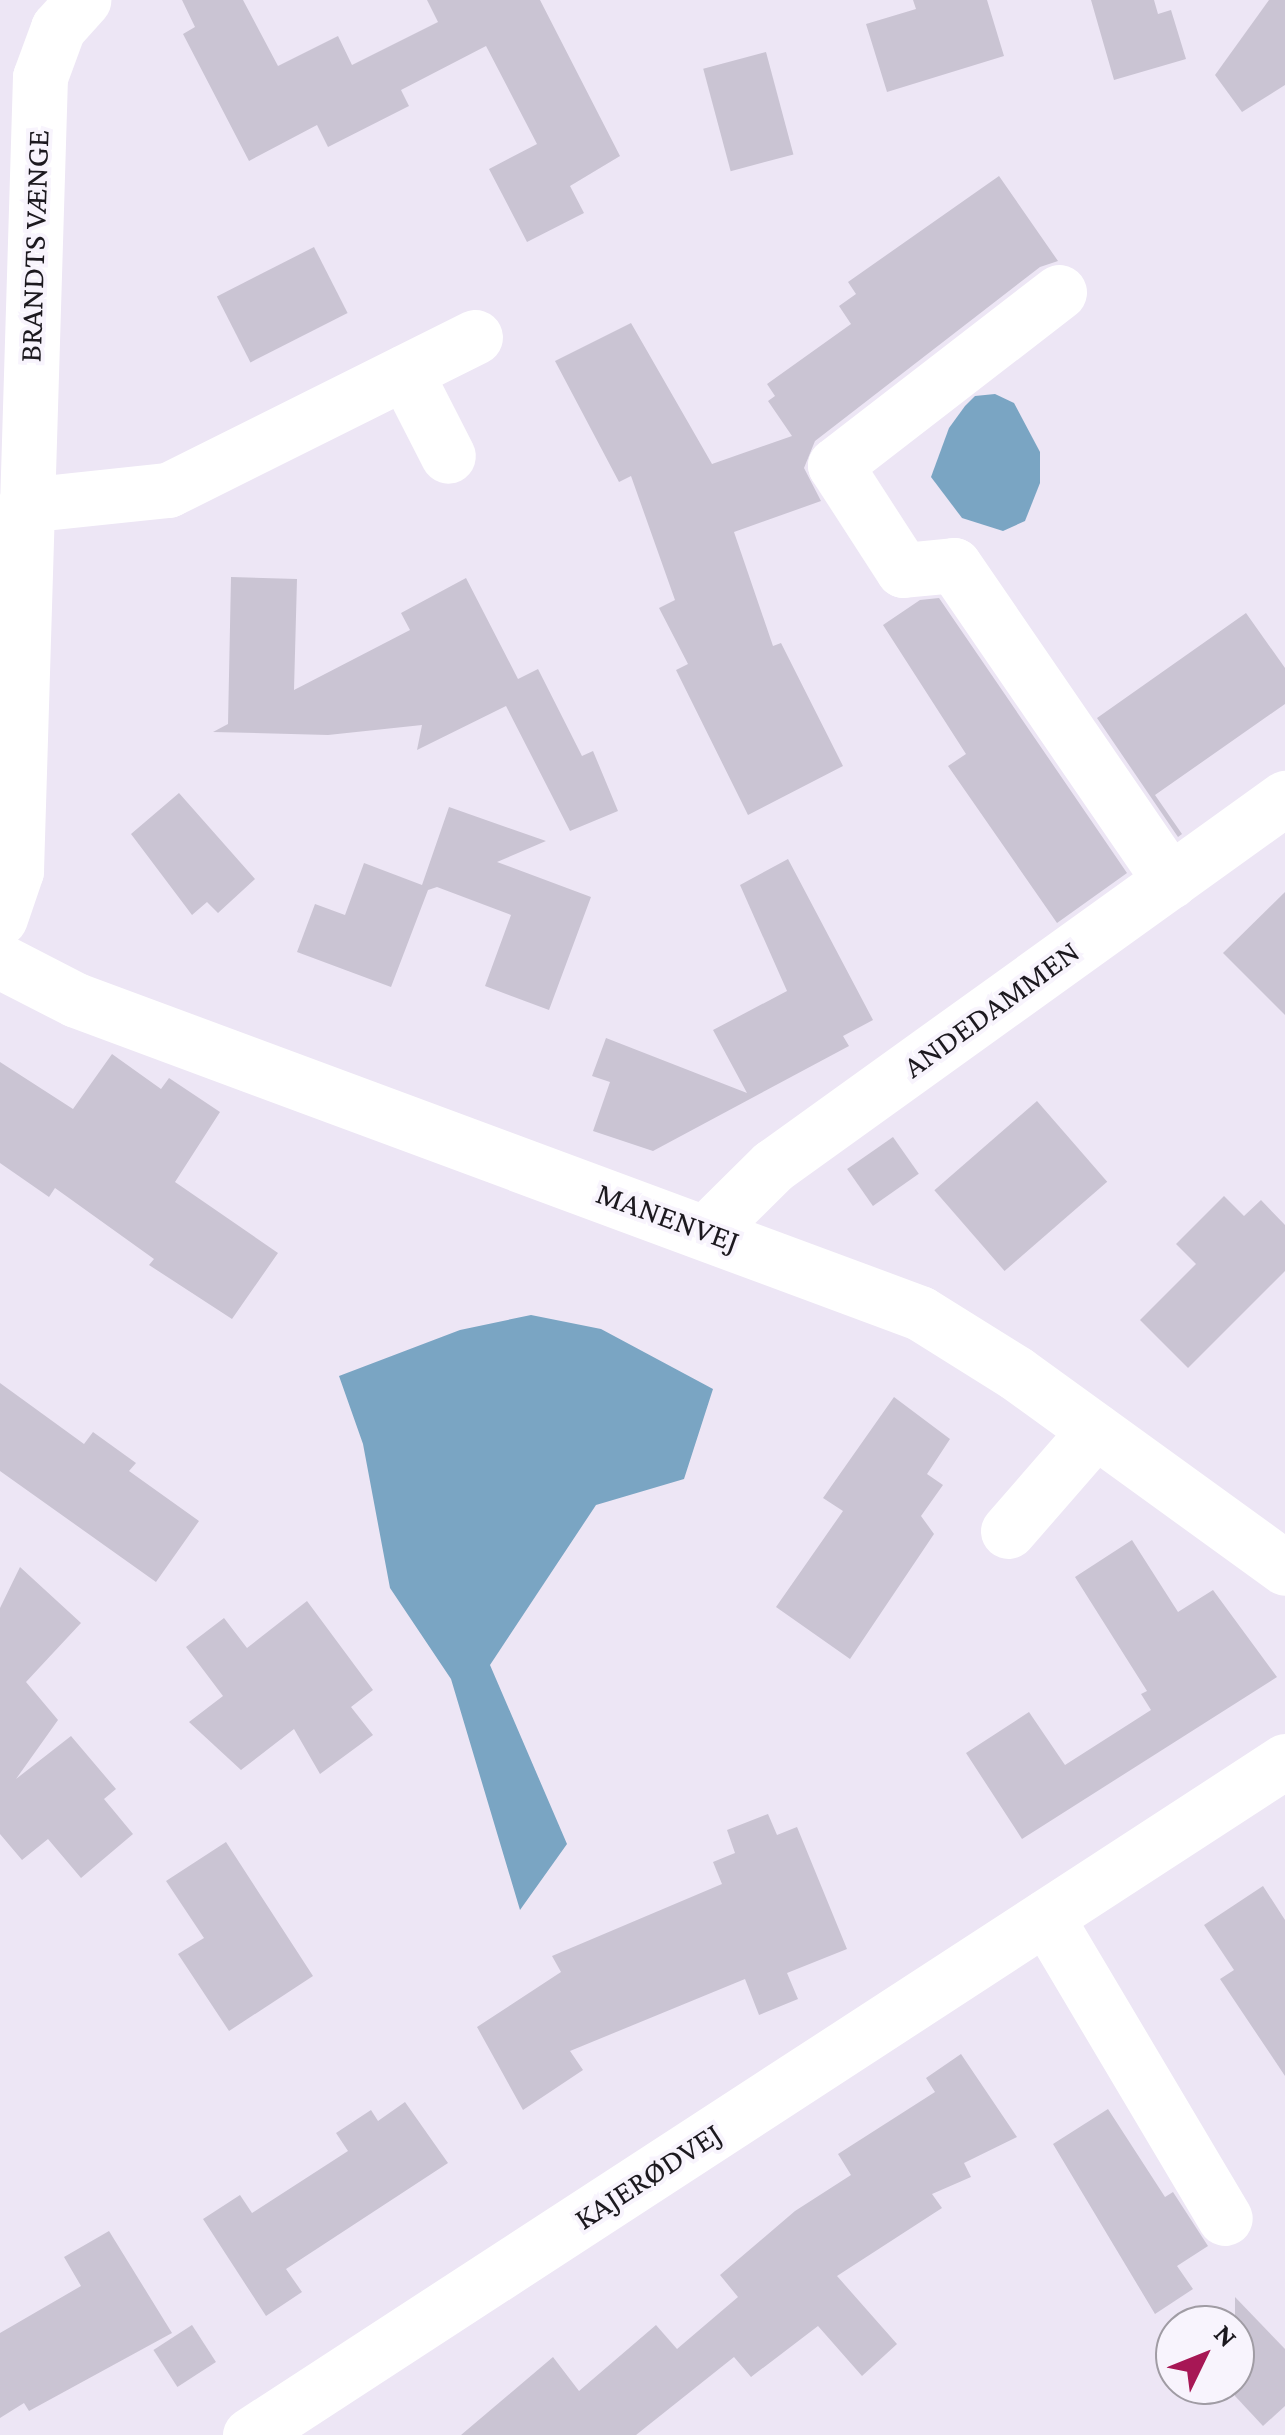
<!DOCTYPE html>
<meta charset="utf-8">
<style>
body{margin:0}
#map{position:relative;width:1285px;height:2435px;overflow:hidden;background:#ede6f5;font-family:"Crimson Pro",serif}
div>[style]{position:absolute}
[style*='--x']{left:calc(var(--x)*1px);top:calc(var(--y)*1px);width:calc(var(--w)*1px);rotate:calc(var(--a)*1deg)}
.water>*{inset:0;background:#7aa5c3}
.building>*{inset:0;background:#cac4d3;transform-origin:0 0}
.minor>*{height:55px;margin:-27.5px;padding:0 27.5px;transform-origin:27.5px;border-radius:27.5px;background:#fff}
span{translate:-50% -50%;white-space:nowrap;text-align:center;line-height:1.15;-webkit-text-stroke:8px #f8f4fd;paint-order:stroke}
.street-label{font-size:32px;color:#1c191f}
.north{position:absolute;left:1155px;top:2305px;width:100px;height:100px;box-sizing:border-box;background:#f8f4fd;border:2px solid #a09ca4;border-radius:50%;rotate:47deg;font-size:28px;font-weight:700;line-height:40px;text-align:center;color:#1c191f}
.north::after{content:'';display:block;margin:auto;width:35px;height:45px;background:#a71755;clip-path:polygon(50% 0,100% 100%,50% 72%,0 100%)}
</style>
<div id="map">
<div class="water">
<i style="clip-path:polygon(995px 394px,1014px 403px,1040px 452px,1040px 483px,1025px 521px,1003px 531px,962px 518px,931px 477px,949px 428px,965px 406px,975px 396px)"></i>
<i style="clip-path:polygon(531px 1315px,601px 1329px,713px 1389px,684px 1479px,596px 1505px,490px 1665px,567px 1844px,520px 1910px,451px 1679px,390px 1588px,363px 1444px,339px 1376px,460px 1330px)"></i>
</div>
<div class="building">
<i style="clip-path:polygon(182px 0,243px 0,278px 66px,338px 36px,352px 65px,438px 22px,427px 0,540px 0,620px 156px,570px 186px,584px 213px,527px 242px,489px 169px,537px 144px,486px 46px,401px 90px,409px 106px,328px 147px,317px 125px,249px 161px,183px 34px,195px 27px)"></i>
<i style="clip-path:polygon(913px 0,987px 0,1004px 56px,887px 92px,866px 24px,916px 9px)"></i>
<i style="clip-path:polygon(1091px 0,1154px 0,1158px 14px,1171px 10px,1186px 59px,1114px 80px)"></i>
<i style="clip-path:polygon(1269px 0,1285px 0,1285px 85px,1242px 112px,1215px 75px)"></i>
<i style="left:766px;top:52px;width:106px;height:65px;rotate:75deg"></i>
<i style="clip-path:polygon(999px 176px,1058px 261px,1040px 267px,815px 441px,804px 468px,821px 501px,734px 532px,773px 646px,781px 643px,843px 766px,748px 815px,676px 670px,688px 664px,659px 608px,675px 600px,631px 476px,619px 482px,555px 361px,631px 323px,712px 464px,792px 436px,768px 401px,775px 396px,767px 384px,851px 324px,839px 306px,856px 294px,848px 282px)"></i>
<i style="left:314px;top:247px;width:74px;height:109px;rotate:63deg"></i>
<i style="clip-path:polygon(231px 577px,297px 579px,294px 690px,410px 630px,401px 613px,466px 578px,518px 679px,538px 669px,582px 756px,593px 751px,618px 811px,570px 831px,506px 706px,417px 750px,422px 725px,328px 735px,213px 732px,228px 724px)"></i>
<i style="clip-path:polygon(939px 598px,1127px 873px,1057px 923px,948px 766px,966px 754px,883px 625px,920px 600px)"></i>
<i style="clip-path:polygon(1246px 613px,1285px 668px,1285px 704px,1155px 795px,1182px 834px,1178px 837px,1097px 718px)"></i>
<i style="clip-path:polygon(179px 793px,255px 879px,218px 913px,207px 902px,192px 915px,131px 834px)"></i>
<i style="clip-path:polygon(449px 807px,546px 841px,497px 862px,591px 897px,549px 1010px,485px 986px,511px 915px,437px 887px,428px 890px,391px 987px,297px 952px,315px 904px,345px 915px,364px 863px,422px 885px)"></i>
<i style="clip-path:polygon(788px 859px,873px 1020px,843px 1036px,849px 1046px,653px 1151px,593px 1131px,610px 1082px,592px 1076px,606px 1038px,747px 1093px,713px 1030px,787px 991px,740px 885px)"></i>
<i style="clip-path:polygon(1285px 892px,1285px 1015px,1223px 953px)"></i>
<i style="clip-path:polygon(112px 1054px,161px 1089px,169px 1078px,220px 1112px,175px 1182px,278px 1253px,232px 1319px,149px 1265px,154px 1259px,55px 1188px,49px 1197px,0 1163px,0 1062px,73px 1109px)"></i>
<i style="left:1037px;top:1101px;width:107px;height:136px;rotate:49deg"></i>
<i style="left:893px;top:1137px;width:45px;height:56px;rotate:55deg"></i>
<i style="clip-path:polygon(1224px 1196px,1244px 1216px,1261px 1200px,1285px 1225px,1285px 1271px,1188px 1368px,1140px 1320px,1196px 1264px,1176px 1244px)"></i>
<i style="clip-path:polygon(0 1383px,84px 1444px,93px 1432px,136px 1463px,129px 1471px,199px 1521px,156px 1582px,0 1471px)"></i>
<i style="clip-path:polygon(894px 1397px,950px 1439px,927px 1474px,943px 1485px,921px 1516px,934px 1534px,850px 1659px,776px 1607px,843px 1511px,823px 1498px)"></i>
<i style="clip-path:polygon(1132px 1540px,1178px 1612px,1213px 1590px,1277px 1677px,1022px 1839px,966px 1753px,1029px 1712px,1065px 1765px,1151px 1710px,1141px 1694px,1147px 1691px,1075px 1577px)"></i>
<i style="clip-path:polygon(20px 1567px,81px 1623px,26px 1682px,58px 1720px,16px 1779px,71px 1736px,116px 1789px,104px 1799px,133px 1834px,81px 1878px,48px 1839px,22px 1860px,0 1834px,0 1608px)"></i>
<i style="clip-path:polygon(307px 1601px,373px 1690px,351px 1707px,373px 1735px,320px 1774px,294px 1729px,241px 1770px,189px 1722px,223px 1696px,186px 1647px,224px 1618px,247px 1648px)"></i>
<i style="clip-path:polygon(768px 1814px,777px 1835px,797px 1827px,847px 1949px,787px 1973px,798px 1999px,759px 2015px,745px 1979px,570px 2051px,583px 2070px,523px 2110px,477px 2027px,561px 1972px,552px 1956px,722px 1884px,713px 1862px,735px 1853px,727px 1830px)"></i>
<i style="clip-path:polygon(226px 1842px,313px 1976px,229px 2031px,178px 1954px,204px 1938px,166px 1881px)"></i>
<i style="clip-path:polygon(1263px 1886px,1285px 1920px,1285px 2076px,1220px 1979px,1234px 1970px,1204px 1925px)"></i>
<i style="clip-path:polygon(961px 2054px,1017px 2137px,964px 2163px,971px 2177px,932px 2194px,942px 2208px,837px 2276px,897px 2344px,862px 2376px,818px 2326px,751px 2377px,734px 2357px,636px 2435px,461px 2435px,553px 2357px,579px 2391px,656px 2325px,677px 2349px,738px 2297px,720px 2275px,795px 2211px,851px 2175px,838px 2154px,935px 2092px,926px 2078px)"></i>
<i style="clip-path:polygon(405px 2102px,448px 2163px,286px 2269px,302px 2292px,266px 2316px,203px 2219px,240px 2195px,252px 2213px,348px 2151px,336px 2133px,371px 2110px,378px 2121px)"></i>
<i style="clip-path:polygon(1108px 2109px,1165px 2197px,1173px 2192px,1208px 2246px,1177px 2266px,1193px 2289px,1155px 2314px,1053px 2144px)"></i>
<i style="clip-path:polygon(109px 2231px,172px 2333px,29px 2411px,24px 2403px,0 2418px,0 2333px,81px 2286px,64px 2257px)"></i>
<i style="clip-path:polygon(1235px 2297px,1285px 2349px,1285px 2406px,1263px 2426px,1235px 2396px)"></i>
<i style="left:192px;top:2325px;width:44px;height:46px;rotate:57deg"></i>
</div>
<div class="minor">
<i style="--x:1059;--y:292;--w:283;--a:142.3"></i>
<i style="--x:835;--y:465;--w:125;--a:57.1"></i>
<i style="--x:903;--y:570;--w:51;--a:-5.6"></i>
<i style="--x:954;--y:565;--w:383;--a:55.6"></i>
<i style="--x:405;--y:372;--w:94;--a:62.9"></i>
<i style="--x:25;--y:505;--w:144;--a:-6"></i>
<i style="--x:168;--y:490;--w:343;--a:-26.5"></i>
<i style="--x:0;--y:918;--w:50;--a:-71.2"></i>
<i style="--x:16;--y:871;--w:794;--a:-88.27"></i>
<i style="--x:40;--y:77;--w:52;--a:-69.8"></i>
<i style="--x:58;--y:28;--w:38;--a:-48"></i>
<i style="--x:0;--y:961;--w:85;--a:27.2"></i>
<i style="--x:76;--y:1000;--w:900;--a:20.35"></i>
<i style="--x:920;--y:1313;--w:113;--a:32"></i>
<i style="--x:1016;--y:1373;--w:332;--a:35.9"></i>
<i style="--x:707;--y:1231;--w:93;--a:-44.6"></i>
<i style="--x:773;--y:1166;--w:631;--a:-35.71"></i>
<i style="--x:1008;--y:1531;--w:133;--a:-49"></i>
<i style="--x:1046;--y:1917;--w:350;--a:59.3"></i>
<i style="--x:250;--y:2435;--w:1235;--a:-33.07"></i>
</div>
<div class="street-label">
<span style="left:34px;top:246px;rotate:-88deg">BRANDTS VÆNGE</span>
<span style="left:991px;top:1009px;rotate:-36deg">ANDEDAMMEN</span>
<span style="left:668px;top:1217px;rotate:20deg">MANENVEJ</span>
<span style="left:648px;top:2176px;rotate:-33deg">KAJERØDVEJ</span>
</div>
<div class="north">N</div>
</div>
